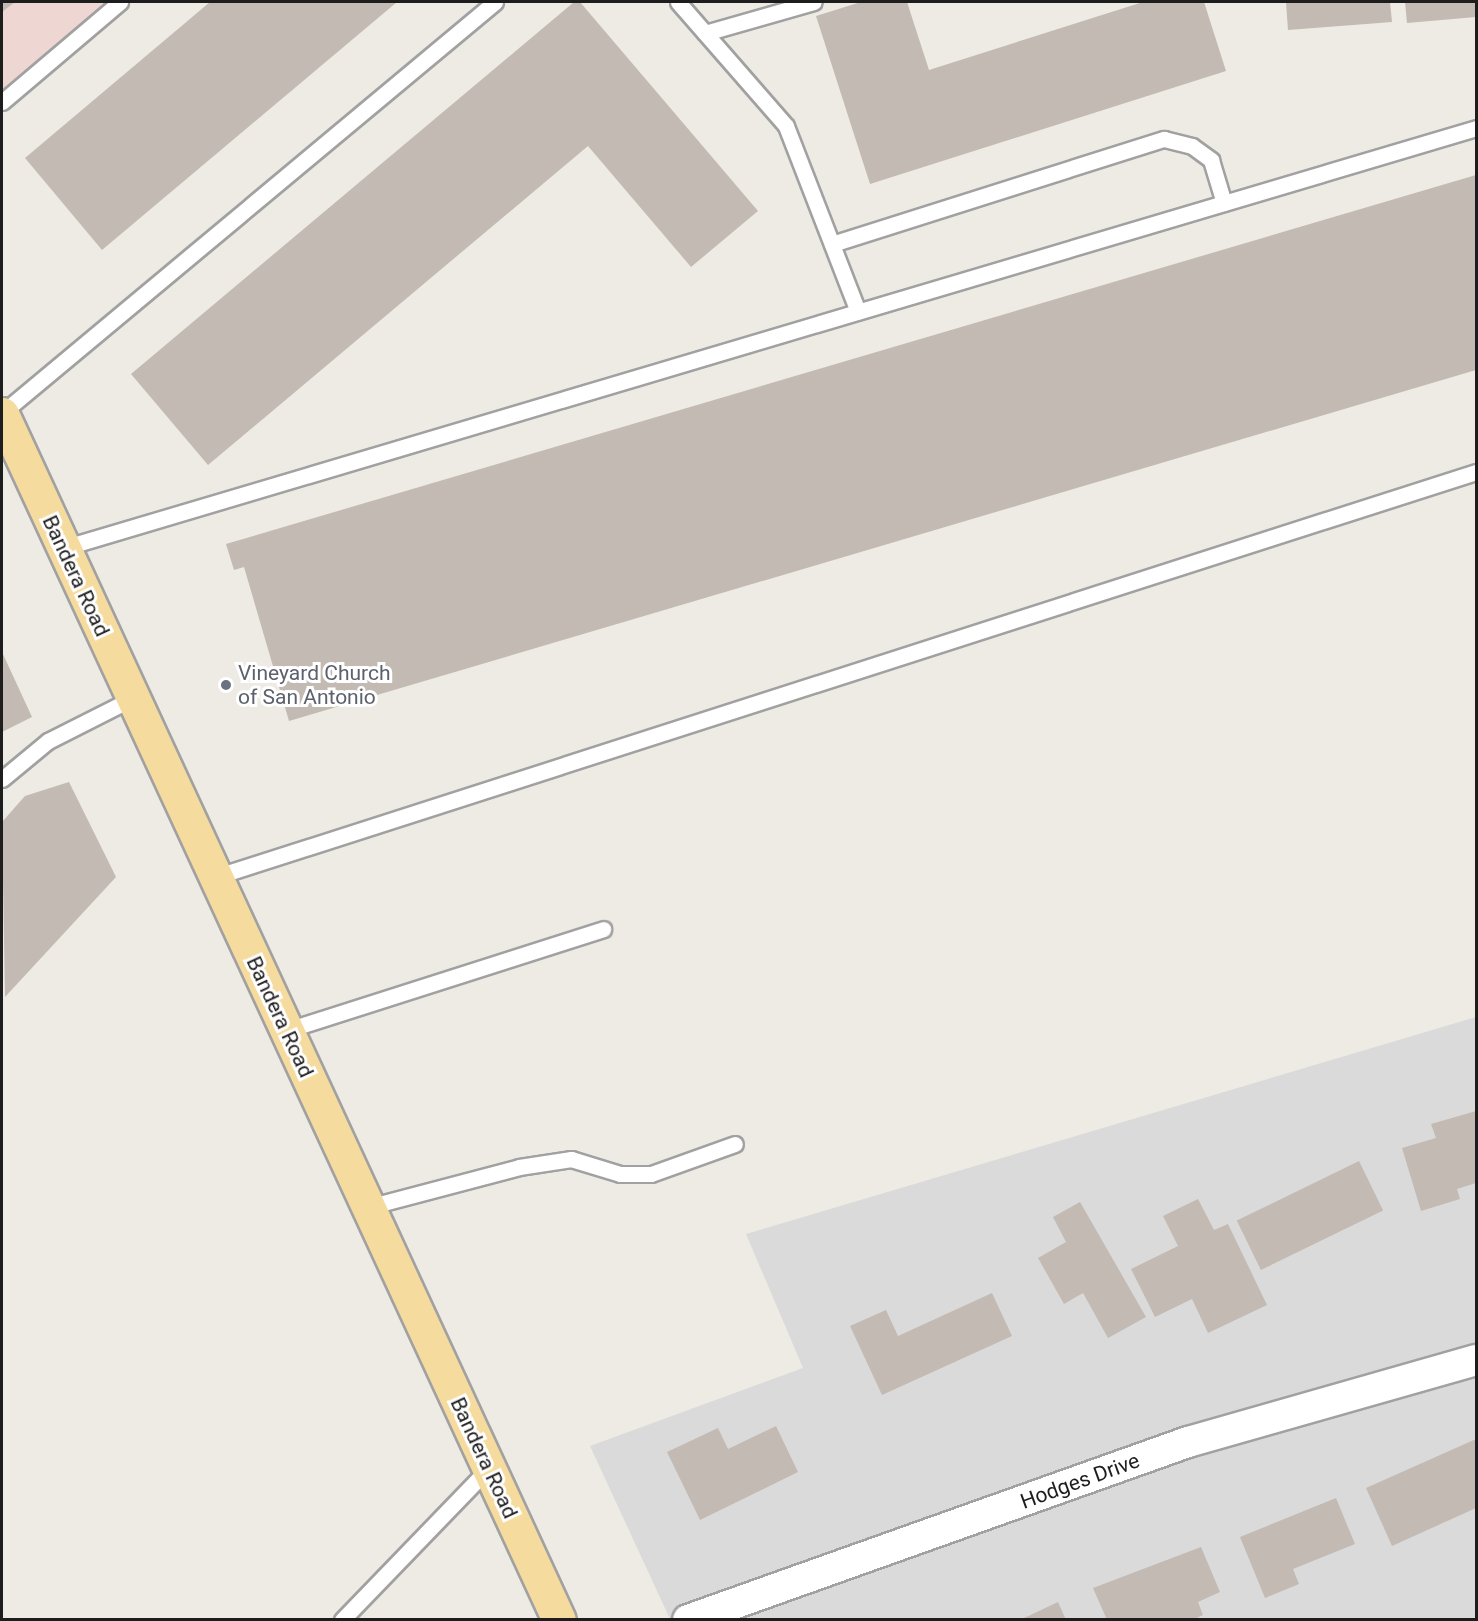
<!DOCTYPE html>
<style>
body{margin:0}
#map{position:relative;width:1478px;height:1621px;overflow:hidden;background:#edebe3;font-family:Roboto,sans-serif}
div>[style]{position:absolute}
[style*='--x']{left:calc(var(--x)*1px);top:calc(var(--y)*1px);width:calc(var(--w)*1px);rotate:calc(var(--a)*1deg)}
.residential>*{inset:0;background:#dbdada}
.commercial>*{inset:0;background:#eed7d3}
.building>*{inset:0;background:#c2bab3;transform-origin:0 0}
.roads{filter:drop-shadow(2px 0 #a1a1a1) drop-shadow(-2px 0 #a1a1a1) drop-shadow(0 2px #a1a1a1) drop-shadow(0 -2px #a1a1a1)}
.lane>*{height:15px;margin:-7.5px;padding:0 7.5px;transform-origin:7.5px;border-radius:7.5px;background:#fff}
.street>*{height:30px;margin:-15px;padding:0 15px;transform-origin:15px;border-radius:15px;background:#fff}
.primary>*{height:33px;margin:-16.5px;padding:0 16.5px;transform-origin:16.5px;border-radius:16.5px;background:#f6db9f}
.dots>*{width:16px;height:16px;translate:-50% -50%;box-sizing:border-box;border:3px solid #fff;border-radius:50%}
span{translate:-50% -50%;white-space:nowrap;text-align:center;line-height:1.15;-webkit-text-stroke:6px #fff;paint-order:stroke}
.street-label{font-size:21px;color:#1d1d1d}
.worship-label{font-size:21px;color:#5b616d}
.left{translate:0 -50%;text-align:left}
.frame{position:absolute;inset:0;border:3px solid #1d1d1d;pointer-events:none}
</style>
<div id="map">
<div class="residential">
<i style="clip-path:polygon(1476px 1017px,1476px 1619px,670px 1619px,590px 1446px,803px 1368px,746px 1234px)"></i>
</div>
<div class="commercial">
<i style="clip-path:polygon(2px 2px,106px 2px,2px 93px)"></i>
</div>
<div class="building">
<i style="clip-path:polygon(2px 2px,15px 2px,2px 12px)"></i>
<i style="clip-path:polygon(210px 2px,397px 2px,102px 250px,25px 158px)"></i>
<i style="clip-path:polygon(574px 2px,580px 2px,758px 211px,691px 267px,588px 146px,208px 465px,131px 374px)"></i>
<i style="clip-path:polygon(861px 2px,907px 2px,929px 70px,1143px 2px,1204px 2px,1226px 71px,870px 184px,816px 16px)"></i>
<i style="clip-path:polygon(1286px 2px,1390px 2px,1392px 22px,1288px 30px)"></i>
<i style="clip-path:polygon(1405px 2px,1476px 2px,1476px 17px,1407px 23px)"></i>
<i style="clip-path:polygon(1476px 175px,1476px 370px,289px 721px,244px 567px,234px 570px,226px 544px)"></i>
<i style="clip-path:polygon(2px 652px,32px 717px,2px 732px)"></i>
<i style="clip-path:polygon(69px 782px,116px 877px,5px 997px,2px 822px,25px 796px)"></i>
<i style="clip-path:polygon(1476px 1111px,1476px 1183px,1457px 1189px,1460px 1199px,1421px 1211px,1402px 1148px,1436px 1138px,1431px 1124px)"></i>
<i style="left:1359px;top:1161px;width:55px;height:136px;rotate:64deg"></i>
<i style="clip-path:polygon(1198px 1199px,1214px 1230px,1228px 1224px,1267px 1305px,1208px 1333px,1192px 1299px,1155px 1317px,1131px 1269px,1178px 1246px,1163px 1216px)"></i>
<i style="clip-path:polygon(1080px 1202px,1146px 1317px,1108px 1338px,1083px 1293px,1064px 1304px,1038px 1258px,1066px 1242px,1053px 1217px)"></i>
<i style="clip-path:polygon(992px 1293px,1012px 1336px,882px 1395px,850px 1326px,886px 1310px,898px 1336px)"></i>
<i style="clip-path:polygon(776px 1426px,798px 1472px,700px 1520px,667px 1452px,718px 1428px,728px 1449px)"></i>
<i style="clip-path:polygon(1476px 1439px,1476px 1508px,1392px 1546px,1366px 1488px)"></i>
<i style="clip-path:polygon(1336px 1498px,1355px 1544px,1293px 1569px,1299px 1584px,1265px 1598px,1240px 1537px)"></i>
<i style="clip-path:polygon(1201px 1547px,1220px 1592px,1198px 1602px,1203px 1615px,1192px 1620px,1107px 1620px,1093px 1588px)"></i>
<i style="clip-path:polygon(1058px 1602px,1066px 1620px,1020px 1620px)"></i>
</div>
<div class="roads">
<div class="lane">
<i style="--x:678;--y:2;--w:164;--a:48.9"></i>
<i style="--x:786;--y:126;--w:199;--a:68.8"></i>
<i style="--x:705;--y:33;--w:113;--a:-15.9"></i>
<i style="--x:2;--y:102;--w:155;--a:-40.3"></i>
<i style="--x:832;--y:244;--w:348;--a:-17.6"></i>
<i style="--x:1164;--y:139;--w:29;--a:14"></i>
<i style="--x:1192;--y:146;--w:24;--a:36"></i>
<i style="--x:1211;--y:160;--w:45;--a:73.2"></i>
<i style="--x:2;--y:413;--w:642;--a:-39.82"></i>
<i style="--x:63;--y:548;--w:1474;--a:-16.55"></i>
<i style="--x:2;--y:779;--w:60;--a:-39.6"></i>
<i style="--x:48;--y:741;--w:95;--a:-26.8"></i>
<i style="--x:215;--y:877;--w:1324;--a:-17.81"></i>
<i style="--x:287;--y:1030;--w:332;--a:-17.7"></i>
<i style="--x:368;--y:1207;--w:156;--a:-14.8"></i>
<i style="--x:519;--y:1167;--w:53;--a:-8.7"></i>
<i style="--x:571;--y:1159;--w:51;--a:17"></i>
<i style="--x:620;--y:1174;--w:31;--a:0"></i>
<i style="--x:651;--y:1174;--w:89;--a:-19.7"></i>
<i style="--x:342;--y:1620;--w:211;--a:-46"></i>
</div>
<div class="street">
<i style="--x:688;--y:1620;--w:531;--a:-19.6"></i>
<i style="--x:1188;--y:1442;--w:299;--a:-15.9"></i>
</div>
<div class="primary">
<i style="--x:2;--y:414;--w:1328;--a:65.21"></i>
</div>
</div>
<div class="dots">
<i style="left:226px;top:685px;background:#6b7280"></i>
</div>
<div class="street-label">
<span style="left:76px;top:576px;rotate:65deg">Bandera Road</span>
<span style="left:280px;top:1017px;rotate:65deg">Bandera Road</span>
<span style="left:484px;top:1458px;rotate:65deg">Bandera Road</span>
<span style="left:1080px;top:1481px;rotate:-20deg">Hodges Drive</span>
</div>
<div class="worship-label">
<span class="left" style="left:238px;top:685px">Vineyard Church<br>of San Antonio</span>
</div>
<div class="frame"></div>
</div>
